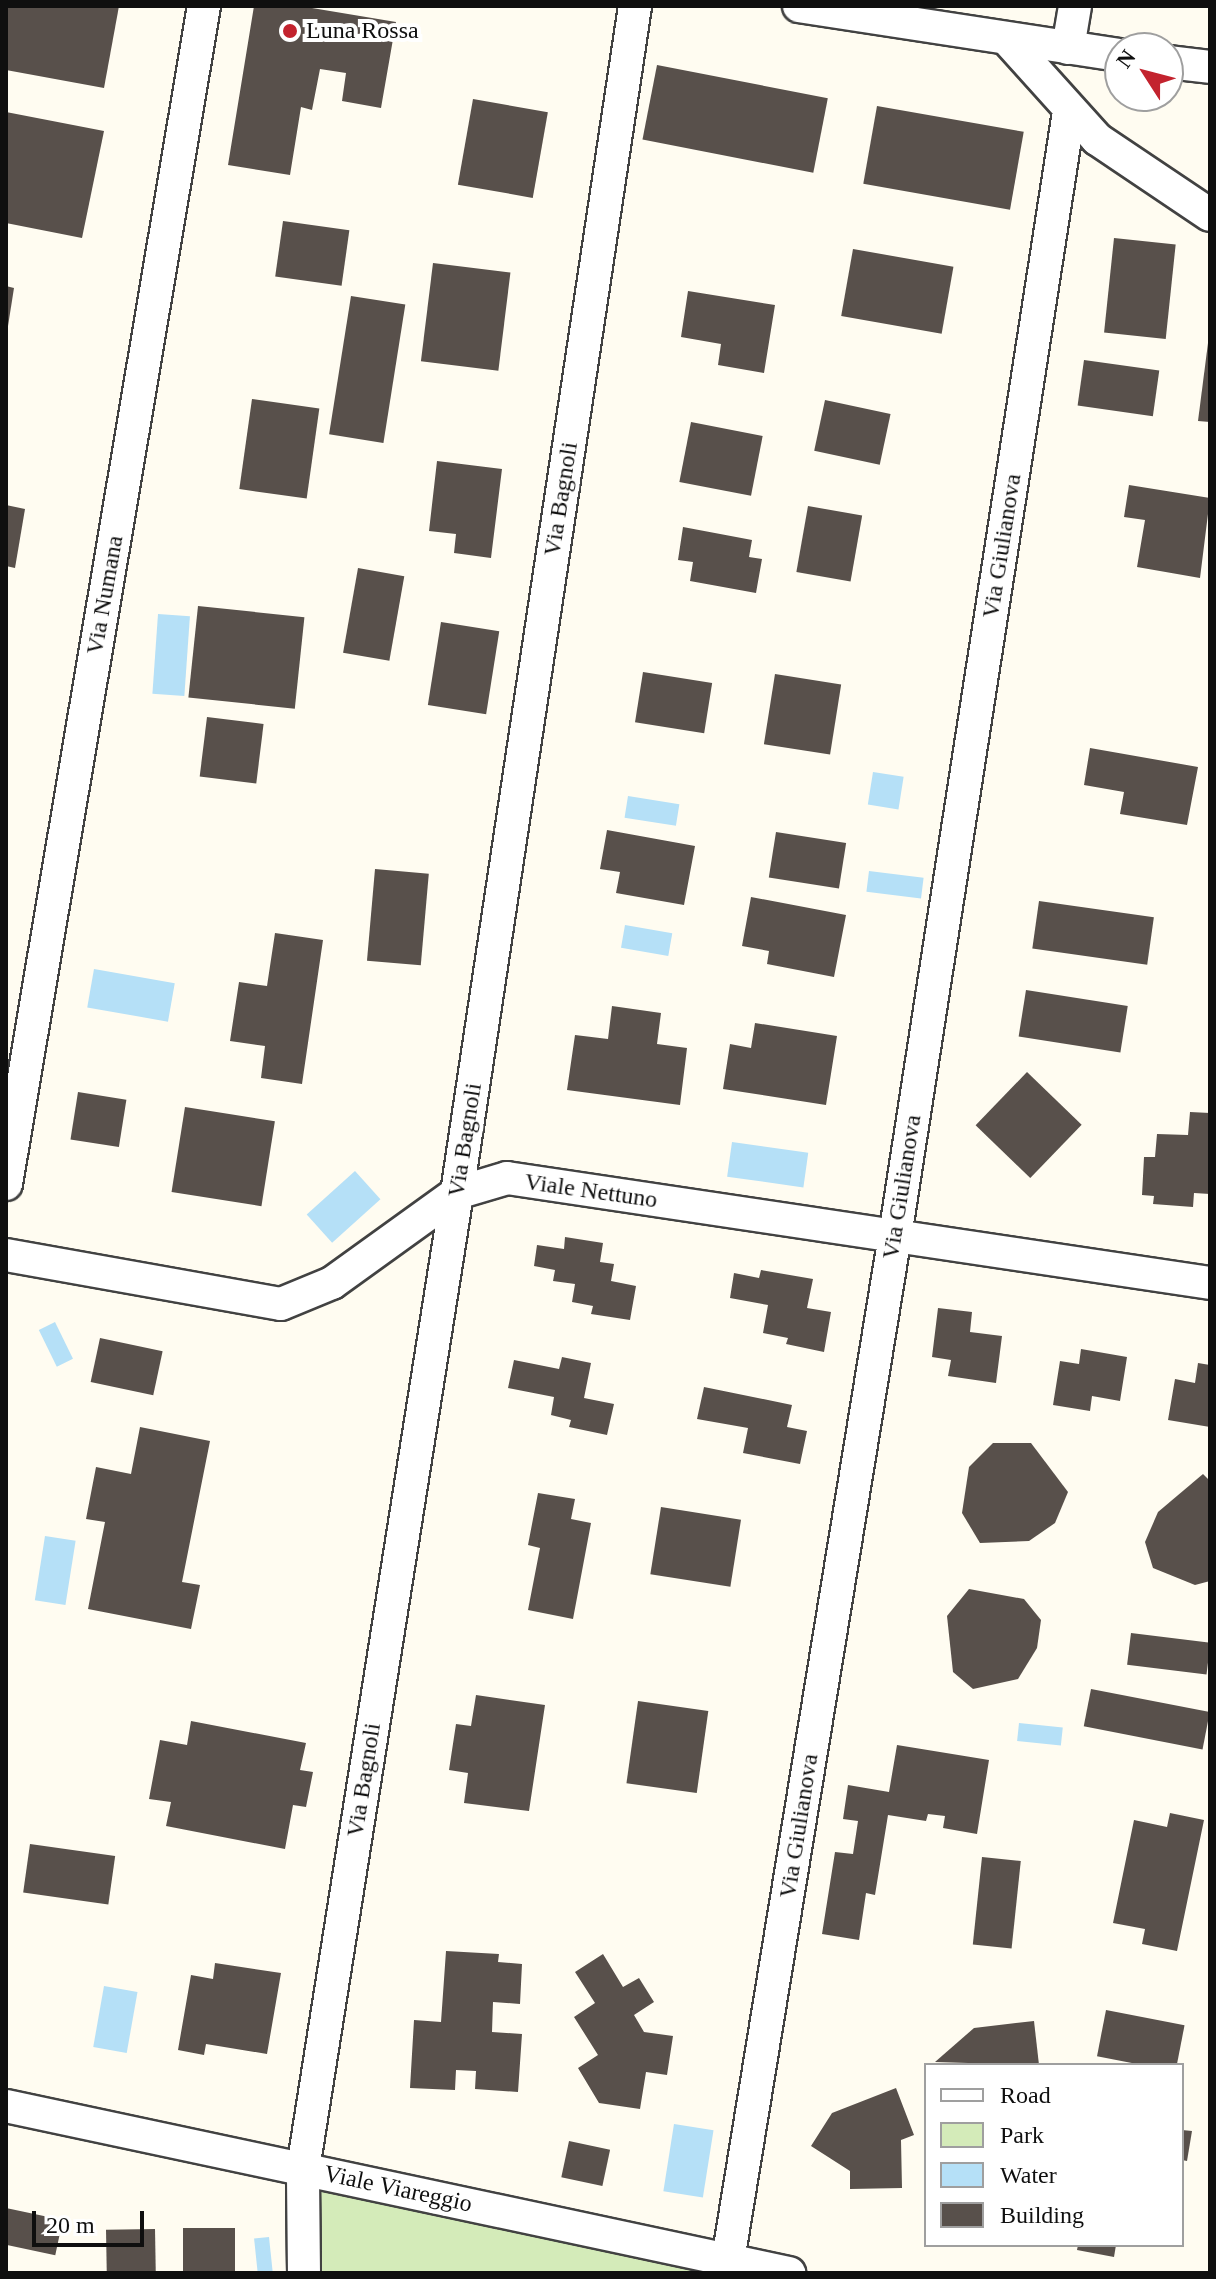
<!DOCTYPE html>
<style>
body{margin:0}
#map{position:relative;width:1216px;height:2279px;overflow:hidden;background:#fffcf1;font-family:"Times New Roman",serif}
div>[style]{position:absolute}
[style*='--x']{left:calc(var(--x)*1px);top:calc(var(--y)*1px);width:calc(var(--w)*1px);rotate:calc(var(--a)*1deg)}
.green>*{inset:0;background:#d4ebb9}
.water>*{inset:0;background:#b5e0f7;transform-origin:0 0}
.building>*{inset:0;background:#58504b;transform-origin:0 0}
.roads{filter:drop-shadow(2px 0 #424242) drop-shadow(-2px 0 #424242) drop-shadow(0 2px #424242) drop-shadow(0 -2px #424242)}
.minor>*{height:32px;margin:-16px;padding:0 16px;transform-origin:16px;border-radius:16px;background:#fff}
.dots>*{width:22px;height:22px;translate:-50% -50%;box-sizing:border-box;border:4px solid #fff;border-radius:50%}
span{translate:-50% -50%;white-space:nowrap;text-align:center;line-height:1.15;-webkit-text-stroke:8px #fff;paint-order:stroke}
.poi-label{font-size:24px;color:#0f0f0f}
.left{translate:0 -50%;text-align:left}
.street-label{font-size:24px;color:#0f0f0f}
.frame{position:absolute;inset:0;border:8px solid #0f0f0f;pointer-events:none}
.legend{position:absolute;left:924px;top:2063px;width:260px;height:184px;box-sizing:border-box;background:#fff;border:2px solid #9f9f9f;margin:0;padding:10px 14px;list-style:none;font-size:24px;color:#0f0f0f}
.legend li{display:flex;align-items:center;gap:16px;height:40px}
.legend b{width:40px;border:2px solid #9f9f9f}
.north{position:absolute;left:1104px;top:32px;width:80px;height:80px;box-sizing:border-box;background:#fff;border:2px solid #9f9f9f;border-radius:50%;rotate:306deg;font-size:22px;font-weight:700;line-height:32px;text-align:center;color:#0f0f0f}
.north::after{content:'';display:block;margin:auto;width:28px;height:36px;background:#c3232e;clip-path:polygon(50% 0,100% 100%,50% 72%,0 100%)}
.scale{position:absolute;left:32px;top:2211px;width:112px;height:36px;box-sizing:border-box;border:4px solid #0f0f0f;border-top:0;padding-left:10px;font-size:24px;line-height:28px;white-space:nowrap;color:#0f0f0f;-webkit-text-stroke:6px #fff;paint-order:stroke}
</style>
<div id="map">
<div class="green">
<i style="clip-path:polygon(303px 2169px,729px 2273px,308px 2273px)"></i>
</div>
<div class="water">
<i style="left:158px;top:614px;width:32px;height:80px;rotate:4deg"></i>
<i style="left:873px;top:772px;width:31px;height:33px;rotate:9deg"></i>
<i style="left:628px;top:796px;width:52px;height:22px;rotate:9deg"></i>
<i style="left:869px;top:871px;width:55px;height:21px;rotate:7deg"></i>
<i style="left:625px;top:925px;width:48px;height:23px;rotate:10deg"></i>
<i style="left:94px;top:969px;width:82px;height:39px;rotate:10deg"></i>
<i style="left:732px;top:1142px;width:77px;height:35px;rotate:8deg"></i>
<i style="left:355px;top:1171px;width:38px;height:65px;rotate:48deg"></i>
<i style="left:55px;top:1322px;width:41px;height:18px;rotate:64deg"></i>
<i style="left:45px;top:1536px;width:31px;height:65px;rotate:9deg"></i>
<i style="left:1019px;top:1723px;width:44px;height:18px;rotate:6deg"></i>
<i style="left:104px;top:1986px;width:34px;height:62px;rotate:10deg"></i>
<i style="left:674px;top:2124px;width:40px;height:68px;rotate:9deg"></i>
<i style="left:269px;top:2237px;width:36px;height:15px;rotate:84deg"></i>
</div>
<div class="building">
<i style="clip-path:polygon(6px 6px,119px 6px,104px 88px,6px 70px)"></i>
<i style="clip-path:polygon(254px 6px,300px 6px,396px 22px,381px 108px,342px 101px,346px 73px,320px 69px,312px 110px,301px 107px,290px 175px,228px 165px)"></i>
<i style="left:657px;top:65px;width:174px;height:76px;rotate:11deg"></i>
<i style="left:473px;top:99px;width:76px;height:87px;rotate:10deg"></i>
<i style="left:877px;top:106px;width:149px;height:79px;rotate:10deg"></i>
<i style="clip-path:polygon(6px 112px,104px 131px,82px 238px,6px 223px)"></i>
<i style="left:283px;top:221px;width:67px;height:56px;rotate:8deg"></i>
<i style="left:1114px;top:238px;width:62px;height:95px;rotate:6deg"></i>
<i style="left:853px;top:249px;width:102px;height:68px;rotate:10deg"></i>
<i style="left:433px;top:263px;width:78px;height:99px;rotate:7deg"></i>
<i style="clip-path:polygon(6px 286px,14px 288px,8px 326px,6px 326px)"></i>
<i style="clip-path:polygon(688px 291px,775px 305px,764px 373px,718px 365px,721px 344px,681px 337px)"></i>
<i style="left:351px;top:296px;width:55px;height:140px;rotate:9deg"></i>
<i style="clip-path:polygon(1208px 343px,1210px 343px,1210px 422px,1198px 421px)"></i>
<i style="left:1084px;top:360px;width:76px;height:46px;rotate:8deg"></i>
<i style="left:252px;top:399px;width:68px;height:91px;rotate:8deg"></i>
<i style="left:825px;top:400px;width:67px;height:52px;rotate:12deg"></i>
<i style="left:691px;top:422px;width:73px;height:61px;rotate:11deg"></i>
<i style="clip-path:polygon(437px 461px,502px 469px,491px 558px,454px 553px,456px 534px,429px 531px)"></i>
<i style="clip-path:polygon(1129px 485px,1210px 498px,1200px 578px,1137px 567px,1145px 520px,1124px 517px)"></i>
<i style="clip-path:polygon(6px 505px,25px 509px,15px 568px,6px 566px)"></i>
<i style="left:808px;top:506px;width:55px;height:67px;rotate:10deg"></i>
<i style="clip-path:polygon(683px 527px,752px 540px,749px 557px,762px 559px,756px 593px,690px 581px,693px 562px,678px 560px)"></i>
<i style="left:358px;top:568px;width:47px;height:86px;rotate:10deg"></i>
<i style="left:198px;top:606px;width:107px;height:92px;rotate:6deg"></i>
<i style="left:441px;top:622px;width:59px;height:84px;rotate:9deg"></i>
<i style="left:643px;top:672px;width:70px;height:51px;rotate:9deg"></i>
<i style="left:775px;top:674px;width:67px;height:71px;rotate:9deg"></i>
<i style="left:207px;top:717px;width:57px;height:60px;rotate:7deg"></i>
<i style="clip-path:polygon(1090px 748px,1198px 767px,1187px 825px,1120px 814px,1124px 792px,1084px 785px)"></i>
<i style="clip-path:polygon(607px 830px,695px 846px,684px 905px,616px 893px,620px 872px,600px 869px)"></i>
<i style="left:776px;top:832px;width:71px;height:46px;rotate:9deg"></i>
<i style="left:375px;top:869px;width:54px;height:92px;rotate:5deg"></i>
<i style="clip-path:polygon(751px 897px,846px 915px,834px 977px,767px 964px,769px 951px,742px 946px)"></i>
<i style="left:1039px;top:901px;width:116px;height:48px;rotate:8deg"></i>
<i style="clip-path:polygon(275px 933px,323px 940px,302px 1084px,261px 1078px,265px 1046px,230px 1041px,239px 982px,267px 986px)"></i>
<i style="left:1026px;top:990px;width:103px;height:47px;rotate:9deg"></i>
<i style="clip-path:polygon(612px 1006px,661px 1013px,657px 1044px,687px 1048px,680px 1105px,567px 1090px,575px 1035px,608px 1039px)"></i>
<i style="clip-path:polygon(755px 1023px,837px 1036px,826px 1105px,723px 1089px,730px 1044px,751px 1048px)"></i>
<i style="left:1027px;top:1072px;width:76px;height:74px;rotate:44deg"></i>
<i style="left:78px;top:1092px;width:49px;height:48px;rotate:9deg"></i>
<i style="left:185px;top:1107px;width:91px;height:86px;rotate:9deg"></i>
<i style="clip-path:polygon(1190px 1112px,1210px 1113px,1210px 1194px,1194px 1193px,1193px 1207px,1153px 1204px,1154px 1196px,1142px 1195px,1144px 1157px,1155px 1157px,1157px 1134px,1188px 1135px)"></i>
<i style="clip-path:polygon(565px 1237px,603px 1243px,600px 1262px,614px 1264px,611px 1281px,636px 1286px,630px 1320px,591px 1314px,593px 1306px,572px 1302px,575px 1284px,553px 1281px,555px 1270px,534px 1266px,537px 1245px,564px 1249px)"></i>
<i style="clip-path:polygon(761px 1270px,813px 1279px,807px 1308px,831px 1312px,824px 1352px,786px 1344px,788px 1338px,763px 1333px,768px 1305px,730px 1298px,734px 1273px,759px 1278px)"></i>
<i style="clip-path:polygon(938px 1308px,972px 1312px,970px 1332px,1002px 1336px,996px 1383px,948px 1376px,951px 1360px,932px 1357px)"></i>
<i style="left:100px;top:1338px;width:64px;height:45px;rotate:12deg"></i>
<i style="clip-path:polygon(1081px 1349px,1127px 1357px,1120px 1401px,1092px 1396px,1090px 1411px,1053px 1405px,1060px 1361px,1079px 1364px)"></i>
<i style="clip-path:polygon(562px 1357px,591px 1363px,584px 1398px,614px 1404px,607px 1435px,569px 1427px,571px 1420px,551px 1415px,554px 1397px,508px 1388px,514px 1360px,559px 1369px)"></i>
<i style="clip-path:polygon(1198px 1363px,1210px 1365px,1210px 1427px,1168px 1420px,1175px 1379px,1195px 1383px)"></i>
<i style="clip-path:polygon(704px 1387px,792px 1405px,787px 1427px,807px 1431px,800px 1464px,743px 1453px,748px 1428px,697px 1419px)"></i>
<i style="clip-path:polygon(140px 1427px,210px 1441px,182px 1582px,200px 1585px,191px 1629px,88px 1609px,105px 1522px,86px 1519px,96px 1467px,131px 1474px)"></i>
<i style="clip-path:polygon(993px 1443px,1031px 1443px,1068px 1492px,1055px 1523px,1029px 1541px,980px 1543px,962px 1513px,969px 1467px)"></i>
<i style="clip-path:polygon(1203px 1474px,1210px 1481px,1210px 1581px,1195px 1585px,1153px 1568px,1145px 1542px,1158px 1512px)"></i>
<i style="clip-path:polygon(538px 1493px,575px 1499px,571px 1519px,591px 1523px,573px 1619px,528px 1610px,540px 1548px,528px 1545px)"></i>
<i style="left:661px;top:1507px;width:81px;height:68px;rotate:9deg"></i>
<i style="clip-path:polygon(969px 1589px,1024px 1599px,1041px 1620px,1037px 1648px,1018px 1679px,973px 1689px,953px 1672px,947px 1616px)"></i>
<i style="left:1131px;top:1633px;width:80px;height:32px;rotate:7deg"></i>
<i style="left:1091px;top:1689px;width:121px;height:38px;rotate:11deg"></i>
<i style="clip-path:polygon(476px 1695px,545px 1705px,529px 1811px,464px 1803px,468px 1773px,449px 1770px,456px 1724px,471px 1726px)"></i>
<i style="left:638px;top:1701px;width:71px;height:83px;rotate:8deg"></i>
<i style="clip-path:polygon(191px 1721px,306px 1743px,300px 1770px,313px 1772px,306px 1807px,293px 1805px,285px 1849px,166px 1826px,171px 1802px,149px 1799px,160px 1740px,187px 1745px)"></i>
<i style="clip-path:polygon(897px 1745px,989px 1760px,977px 1834px,943px 1828px,945px 1816px,928px 1814px,926px 1821px,888px 1815px,875px 1895px,866px 1893px,859px 1940px,822px 1934px,835px 1852px,853px 1854px,858px 1821px,843px 1819px,848px 1785px,889px 1792px)"></i>
<i style="clip-path:polygon(1170px 1813px,1204px 1820px,1177px 1951px,1142px 1944px,1145px 1929px,1113px 1923px,1134px 1820px,1167px 1827px)"></i>
<i style="left:30px;top:1844px;width:86px;height:49px;rotate:8deg"></i>
<i style="left:982px;top:1857px;width:39px;height:88px;rotate:6deg"></i>
<i style="clip-path:polygon(446px 1951px,499px 1954px,498px 1962px,522px 1964px,520px 2004px,493px 2002px,492px 2032px,522px 2034px,518px 2092px,475px 2089px,476px 2071px,456px 2070px,455px 2090px,410px 2088px,414px 2020px,441px 2022px)"></i>
<i style="clip-path:polygon(603px 1954px,623px 1987px,639px 1978px,654px 2002px,634px 2015px,644px 2032px,673px 2036px,667px 2075px,646px 2072px,640px 2109px,599px 2103px,578px 2068px,598px 2055px,574px 2017px,595px 2003px,575px 1972px)"></i>
<i style="clip-path:polygon(215px 1963px,281px 1973px,267px 2054px,206px 2044px,204px 2055px,178px 2050px,191px 1975px,213px 1979px)"></i>
<i style="left:1106px;top:2010px;width:80px;height:47px;rotate:11deg"></i>
<i style="clip-path:polygon(1034px 2021px,1039px 2065px,935px 2062px,974px 2028px)"></i>
<i style="clip-path:polygon(896px 2088px,914px 2135px,901px 2140px,902px 2188px,850px 2189px,850px 2171px,811px 2146px,832px 2113px)"></i>
<i style="clip-path:polygon(1182px 2130px,1192px 2131px,1187px 2161px,1182px 2160px)"></i>
<i style="left:569px;top:2141px;width:42px;height:37px;rotate:12deg"></i>
<i style="left:6px;top:2208px;width:58px;height:36px;rotate:12deg"></i>
<i style="left:183px;top:2228px;width:52px;height:45px"></i>
<i style="left:155px;top:2229px;width:44px;height:49px;rotate:89deg"></i>
<i style="clip-path:polygon(1078px 2245px,1116px 2245px,1114px 2257px,1077px 2250px)"></i>
</div>
<div class="roads">
<div class="minor">
<i style="--x:799;--y:6;--w:325;--a:8.7"></i>
<i style="--x:1007;--y:39;--w:135;--a:48"></i>
<i style="--x:1097;--y:139;--w:136;--a:33.9"></i>
<i style="--x:1068;--y:48;--w:43;--a:-80.5"></i>
<i style="--x:1168;--y:62;--w:42;--a:6.8"></i>
<i style="--x:6;--y:1184;--w:1195;--a:-80.46"></i>
<i style="--x:6;--y:1255;--w:279;--a:10.1"></i>
<i style="--x:281;--y:1304;--w:55;--a:-22.4"></i>
<i style="--x:332;--y:1283;--w:154;--a:-35.8"></i>
<i style="--x:457;--y:1193;--w:52;--a:-16.7"></i>
<i style="--x:507;--y:1178;--w:711;--a:8.49"></i>
<i style="--x:6;--y:2106;--w:801;--a:12.04"></i>
<i style="--x:728;--y:2260;--w:1038;--a:-80.74"></i>
<i style="--x:895;--y:1236;--w:1137;--a:-81.2"></i>
<i style="--x:304;--y:2273;--w:104;--a:-90.6"></i>
<i style="--x:303;--y:2169;--w:988;--a:-81.03"></i>
<i style="--x:457;--y:1193;--w:1200;--a:-81.47"></i>
</div>
</div>
<div class="dots">
<i style="left:290px;top:31px;background:#c3232e"></i>
</div>
<div class="poi-label">
<span class="left" style="left:306px;top:31px">Luna Rossa</span>
</div>
<div class="street-label">
<span style="left:561px;top:499px;rotate:-81deg">Via Bagnoli</span>
<span style="left:1002px;top:546px;rotate:-81deg">Via Giulianova</span>
<span style="left:105px;top:595px;rotate:-80deg">Via Numana</span>
<span style="left:465px;top:1140px;rotate:-81deg">Via Bagnoli</span>
<span style="left:902px;top:1187px;rotate:-81deg">Via Giulianova</span>
<span style="left:591px;top:1191px;rotate:8deg">Viale Nettuno</span>
<span style="left:364px;top:1780px;rotate:-81deg">Via Bagnoli</span>
<span style="left:799px;top:1826px;rotate:-81deg">Via Giulianova</span>
<span style="left:398px;top:2189px;rotate:12deg">Viale Viareggio</span>
</div>
<div class="frame"></div>
<ul class="legend">
<li><b style="height:10px;background:#fff"></b>Road</li>
<li><b style="height:22px;background:#d4ebb9"></b>Park</li>
<li><b style="height:22px;background:#b5e0f7"></b>Water</li>
<li><b style="height:22px;background:#58504b"></b>Building</li>
</ul>
<div class="north">N</div>
<div class="scale">20 m</div>
</div>
